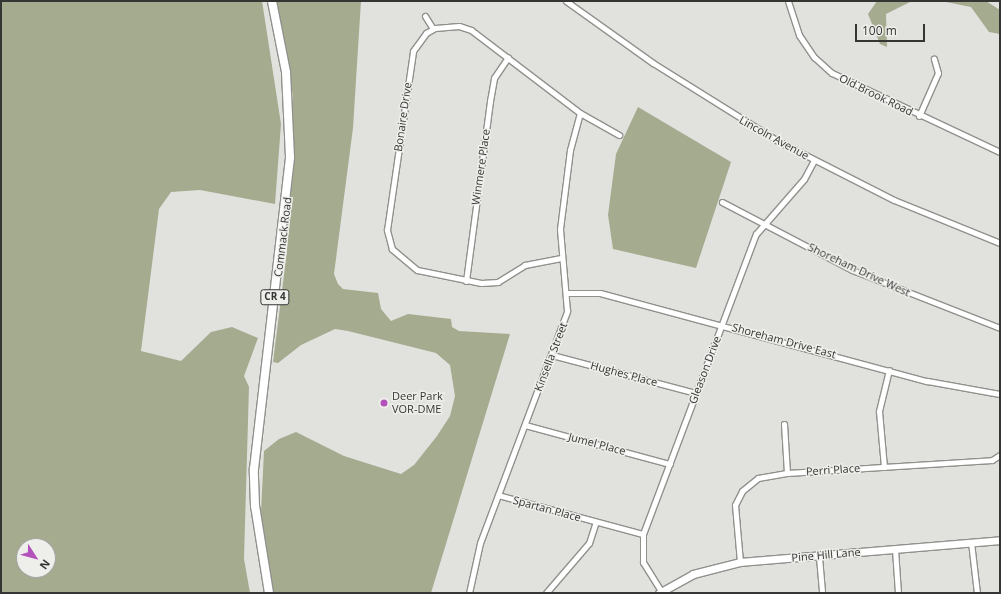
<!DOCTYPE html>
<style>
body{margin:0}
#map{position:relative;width:1001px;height:594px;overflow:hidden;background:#e1e2de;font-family:"Open Sans",sans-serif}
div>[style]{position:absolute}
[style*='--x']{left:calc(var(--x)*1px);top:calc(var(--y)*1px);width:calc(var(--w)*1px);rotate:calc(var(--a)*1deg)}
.forest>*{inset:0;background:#a5ab8f}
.roads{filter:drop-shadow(1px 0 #90918d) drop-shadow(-1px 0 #90918d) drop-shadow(0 1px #90918d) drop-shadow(0 -1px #90918d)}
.street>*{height:5px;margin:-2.5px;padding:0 2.5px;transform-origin:2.5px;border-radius:2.5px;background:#fff}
.secondary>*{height:7px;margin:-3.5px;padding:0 3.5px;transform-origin:3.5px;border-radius:3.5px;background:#fff}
.primary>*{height:8px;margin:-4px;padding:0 4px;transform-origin:4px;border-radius:4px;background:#fff}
.dots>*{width:11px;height:11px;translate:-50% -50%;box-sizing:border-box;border:2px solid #eeefeb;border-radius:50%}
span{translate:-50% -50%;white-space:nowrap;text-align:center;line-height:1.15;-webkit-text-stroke:3px #eeefeb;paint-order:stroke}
.shield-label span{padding:1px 3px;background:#eeefeb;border:1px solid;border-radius:3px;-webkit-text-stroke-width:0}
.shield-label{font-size:10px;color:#353534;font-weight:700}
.street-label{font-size:11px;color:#353534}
.poi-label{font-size:11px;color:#353534}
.left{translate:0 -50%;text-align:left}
.frame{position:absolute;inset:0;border:2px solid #353534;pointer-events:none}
.north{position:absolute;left:16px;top:538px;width:40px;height:40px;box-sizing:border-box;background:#eeefeb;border:1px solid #a4a5a2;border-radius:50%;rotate:126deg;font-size:11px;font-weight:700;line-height:16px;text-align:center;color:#353534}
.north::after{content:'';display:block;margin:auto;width:14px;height:18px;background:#b252ba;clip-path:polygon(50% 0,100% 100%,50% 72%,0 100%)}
.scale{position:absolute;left:855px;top:24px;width:70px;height:18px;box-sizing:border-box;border:2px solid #353534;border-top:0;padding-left:5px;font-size:12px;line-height:14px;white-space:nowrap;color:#353534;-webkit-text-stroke:3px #eeefeb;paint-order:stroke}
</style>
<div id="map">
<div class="forest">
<i style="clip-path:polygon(evenodd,1px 1px,262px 1px,281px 124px,275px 204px,200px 190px,171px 192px,159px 209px,141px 351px,181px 361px,211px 332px,232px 327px,258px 338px,244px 376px,249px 387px,244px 559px,250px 593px,1px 593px,1px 1px,24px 546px,48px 546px,48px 570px,24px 570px,24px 546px)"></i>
<i style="clip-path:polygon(277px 1px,361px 1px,353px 128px,334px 274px,338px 284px,343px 289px,378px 293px,381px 309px,391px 321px,408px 314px,451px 319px,452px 327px,459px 331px,510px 334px,431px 593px,273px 593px,261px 512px,264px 451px,279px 439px,296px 432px,344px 456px,401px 474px,414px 465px,437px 436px,450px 416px,455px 396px,450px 365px,436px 353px,348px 331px,335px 329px,301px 345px,278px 363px,273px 362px,287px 251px,293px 97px)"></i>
<i style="clip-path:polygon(877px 1px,933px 1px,910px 2px,886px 14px,887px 47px,880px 44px,868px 14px)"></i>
<i style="clip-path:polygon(941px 1px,986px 1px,1000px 10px,1000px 34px,989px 32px,971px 7px)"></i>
<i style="clip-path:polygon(638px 107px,731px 162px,696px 268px,613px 249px,608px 215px,616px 154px)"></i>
</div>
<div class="roads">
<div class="street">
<i style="--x:566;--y:1;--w:107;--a:35.5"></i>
<i style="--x:653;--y:63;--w:147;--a:32"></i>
<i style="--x:778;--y:141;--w:130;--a:27"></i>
<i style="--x:894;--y:200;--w:114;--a:22.1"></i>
<i style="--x:788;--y:1;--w:36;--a:72"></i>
<i style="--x:799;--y:35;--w:27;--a:56"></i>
<i style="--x:814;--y:57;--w:24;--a:42"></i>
<i style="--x:832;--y:73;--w:186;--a:25.2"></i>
<i style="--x:425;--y:16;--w:15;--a:58"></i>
<i style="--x:919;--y:116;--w:47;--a:-66.2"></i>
<i style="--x:938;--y:73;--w:15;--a:-106"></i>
<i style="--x:722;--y:202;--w:147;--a:27.6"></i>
<i style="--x:852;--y:270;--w:159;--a:21.4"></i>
<i style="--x:561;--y:258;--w:37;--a:169"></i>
<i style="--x:525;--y:265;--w:32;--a:148"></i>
<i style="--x:498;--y:282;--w:17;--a:177"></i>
<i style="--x:481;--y:283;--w:65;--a:-168.5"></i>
<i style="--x:417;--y:270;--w:33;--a:-140"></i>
<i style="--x:392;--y:249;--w:20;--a:-105"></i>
<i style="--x:387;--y:230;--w:181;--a:-81.7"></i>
<i style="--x:413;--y:51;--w:22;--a:-54"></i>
<i style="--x:426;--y:33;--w:10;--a:-29"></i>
<i style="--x:435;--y:28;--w:24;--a:-5"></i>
<i style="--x:459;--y:26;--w:13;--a:18"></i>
<i style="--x:471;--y:30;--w:137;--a:37.3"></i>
<i style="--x:580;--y:113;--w:45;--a:29.4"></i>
<i style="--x:466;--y:281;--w:182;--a:-82.4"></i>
<i style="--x:490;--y:101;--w:23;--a:-80"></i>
<i style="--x:494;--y:78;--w:25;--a:-56"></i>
<i style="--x:568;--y:293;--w:32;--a:0"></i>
<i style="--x:600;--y:293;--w:339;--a:15.1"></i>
<i style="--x:927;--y:381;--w:74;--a:10.1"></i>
<i style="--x:552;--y:355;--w:149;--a:14.8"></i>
<i style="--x:784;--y:424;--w:49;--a:86.5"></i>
<i style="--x:525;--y:425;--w:150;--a:15.1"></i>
<i style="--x:884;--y:467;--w:56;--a:-95.1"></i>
<i style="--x:879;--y:411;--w:42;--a:-76.3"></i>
<i style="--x:498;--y:495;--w:150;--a:15.1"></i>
<i style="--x:971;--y:542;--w:51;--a:83.3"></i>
<i style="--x:895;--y:549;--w:44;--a:86.1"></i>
<i style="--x:819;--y:557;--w:36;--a:85"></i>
<i style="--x:740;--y:562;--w:57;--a:-95"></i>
<i style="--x:735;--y:505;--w:16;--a:-63"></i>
<i style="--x:742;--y:491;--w:21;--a:-39"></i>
<i style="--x:758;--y:478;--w:29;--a:-10"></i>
<i style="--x:787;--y:473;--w:205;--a:-3.6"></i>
<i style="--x:992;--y:460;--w:9;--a:-32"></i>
<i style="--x:661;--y:591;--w:34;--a:-122"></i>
<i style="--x:643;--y:562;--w:28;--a:-90"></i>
<i style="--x:643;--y:534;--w:321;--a:-69.4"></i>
<i style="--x:756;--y:234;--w:73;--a:-48.9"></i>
<i style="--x:804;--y:179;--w:21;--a:-62"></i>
<i style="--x:469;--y:593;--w:51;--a:-77.6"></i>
<i style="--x:480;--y:543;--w:248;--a:-69.4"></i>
<i style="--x:567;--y:311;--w:82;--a:-94.9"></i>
<i style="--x:560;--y:229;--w:80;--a:-82.8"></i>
<i style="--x:570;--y:150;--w:38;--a:-75"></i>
<i style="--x:546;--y:593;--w:66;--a:-49.3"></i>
<i style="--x:589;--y:543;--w:22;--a:-72"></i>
</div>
<div class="secondary">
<i style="--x:659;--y:593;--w:39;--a:-29"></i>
<i style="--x:693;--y:574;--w:49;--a:-14.3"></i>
<i style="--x:740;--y:562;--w:261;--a:-4.8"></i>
</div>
<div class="primary">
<i style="--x:269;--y:593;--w:88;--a:-99.1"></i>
<i style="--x:255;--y:506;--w:37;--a:-92"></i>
<i style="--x:254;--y:469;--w:314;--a:-83.4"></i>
<i style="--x:290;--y:157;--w:85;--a:-92.7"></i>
<i style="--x:286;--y:72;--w:72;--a:-101.2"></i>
</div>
</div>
<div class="dots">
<i style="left:384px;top:403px;background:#b252ba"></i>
</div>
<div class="shield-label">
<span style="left:275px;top:297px">CR 4</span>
</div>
<div class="street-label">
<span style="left:876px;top:95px;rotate:26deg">Old Brook Road</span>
<span style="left:403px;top:117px;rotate:-82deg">Bonaire Drive</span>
<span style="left:774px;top:138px;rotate:29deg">Lincoln Avenue</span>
<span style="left:481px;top:167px;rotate:-82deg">Winmere Place</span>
<span style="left:283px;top:237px;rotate:-83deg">Commack Road</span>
<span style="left:859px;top:270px;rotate:25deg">Shoreham Drive West</span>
<span style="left:784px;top:341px;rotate:15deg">Shoreham Drive East</span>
<span style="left:551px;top:357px;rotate:-69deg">Kinsella Street</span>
<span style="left:705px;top:370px;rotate:-69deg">Gleason Drive</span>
<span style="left:624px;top:374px;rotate:15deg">Hughes Place</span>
<span style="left:597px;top:444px;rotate:15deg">Jumel Place</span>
<span style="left:833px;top:470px;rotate:-4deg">Perri Place</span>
<span style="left:547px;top:509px;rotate:15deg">Spartan Place</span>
<span style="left:826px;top:555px;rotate:-5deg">Pine Hill Lane</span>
</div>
<div class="poi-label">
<span class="left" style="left:392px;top:403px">Deer Park<br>VOR-DME</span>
</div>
<div class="frame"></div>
<div class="north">N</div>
<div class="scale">100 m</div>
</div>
